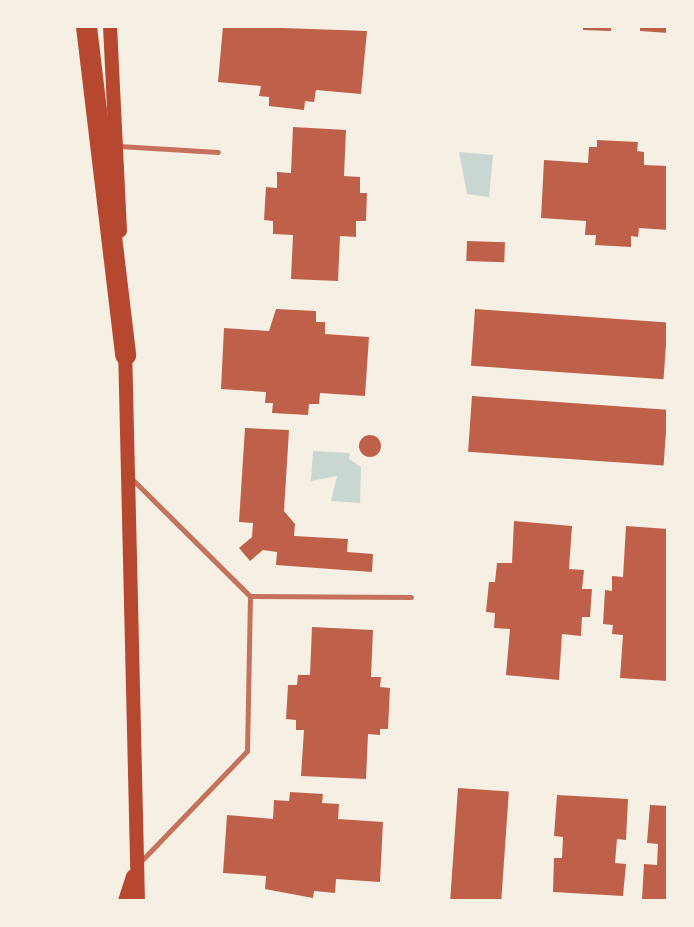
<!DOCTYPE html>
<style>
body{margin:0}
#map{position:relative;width:694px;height:927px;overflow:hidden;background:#f6efe4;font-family:Montserrat,sans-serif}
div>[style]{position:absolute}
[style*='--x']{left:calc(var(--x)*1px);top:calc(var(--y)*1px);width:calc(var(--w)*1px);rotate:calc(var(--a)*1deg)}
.water>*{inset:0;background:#c9d6d2}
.building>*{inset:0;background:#bf614a;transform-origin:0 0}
.round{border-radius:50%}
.service>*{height:5px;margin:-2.5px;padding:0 2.5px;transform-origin:2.5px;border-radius:2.5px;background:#c5725c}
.secondary>*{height:14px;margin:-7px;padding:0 7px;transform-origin:7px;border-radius:7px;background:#b5482f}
.motorway>*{height:21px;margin:-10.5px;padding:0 10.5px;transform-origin:10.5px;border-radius:10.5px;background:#b5482f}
span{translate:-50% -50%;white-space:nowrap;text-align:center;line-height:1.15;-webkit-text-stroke:5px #f6efe4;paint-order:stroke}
.frame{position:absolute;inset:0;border:28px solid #f6efe4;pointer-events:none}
</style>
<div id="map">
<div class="water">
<i style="clip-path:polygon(459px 152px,493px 155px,489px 197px,467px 194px)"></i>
<i style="clip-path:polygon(313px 451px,350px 453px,349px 459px,361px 467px,360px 503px,331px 501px,337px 476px,311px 481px)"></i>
</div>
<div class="building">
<i style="clip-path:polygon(223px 26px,367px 31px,361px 94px,316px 90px,314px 102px,305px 101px,304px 110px,269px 106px,269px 97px,259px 96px,261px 86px,218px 82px)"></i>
<i style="clip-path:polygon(583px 26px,611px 26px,611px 31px,583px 30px)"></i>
<i style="clip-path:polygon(640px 26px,668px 26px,668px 33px,640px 31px)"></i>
<i style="clip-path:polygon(293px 127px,346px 130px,344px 176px,360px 177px,360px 193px,367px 193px,366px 221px,356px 221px,356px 237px,340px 236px,338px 281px,291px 279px,293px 235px,273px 234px,273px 221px,264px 220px,266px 187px,277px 188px,277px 172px,291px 173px)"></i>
<i style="clip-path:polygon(597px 140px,638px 142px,637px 151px,644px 152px,644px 165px,668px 166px,668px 230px,639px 228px,638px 237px,631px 236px,631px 247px,595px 245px,596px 235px,585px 235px,586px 221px,541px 218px,544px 160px,588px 163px,589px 147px,597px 147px)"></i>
<i style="left:467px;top:241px;width:38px;height:20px;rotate:2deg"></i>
<i style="clip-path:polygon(276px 309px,316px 311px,316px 322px,325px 322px,325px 334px,369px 337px,365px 396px,320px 393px,319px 404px,309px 404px,308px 415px,272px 413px,273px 403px,265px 403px,266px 392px,221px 389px,224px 328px,269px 331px)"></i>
<i style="left:475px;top:309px;width:193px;height:57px;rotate:4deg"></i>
<i style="left:472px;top:396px;width:196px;height:56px;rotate:4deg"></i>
<i style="clip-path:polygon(245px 428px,289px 430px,284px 511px,295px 524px,294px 536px,348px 539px,347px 552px,373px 554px,372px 572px,276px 565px,277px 552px,263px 550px,250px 561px,239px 548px,252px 537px,253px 523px,239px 522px)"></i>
<i class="round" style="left:359px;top:435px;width:22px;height:22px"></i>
<i style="clip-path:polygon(514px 521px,572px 526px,569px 569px,584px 570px,582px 589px,592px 589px,590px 617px,582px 617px,581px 636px,562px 634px,559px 680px,506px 675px,510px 629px,494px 628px,495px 613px,486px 612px,489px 582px,495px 582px,497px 563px,512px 563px)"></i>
<i style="clip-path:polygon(626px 526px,668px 529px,668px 681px,620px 678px,623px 635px,612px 634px,613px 625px,603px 624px,605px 590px,612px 591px,612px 576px,623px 577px)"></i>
<i style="clip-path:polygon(312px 627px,373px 630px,371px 677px,381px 677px,380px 687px,390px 688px,388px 729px,380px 729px,380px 735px,368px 734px,366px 779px,301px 776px,304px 730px,296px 730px,296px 720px,286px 719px,288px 685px,297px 685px,298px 675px,310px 675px)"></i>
<i style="left:458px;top:788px;width:51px;height:113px;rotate:4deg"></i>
<i style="clip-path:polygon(290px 792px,323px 794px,322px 803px,339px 804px,338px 819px,383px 822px,380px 882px,336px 879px,335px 893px,314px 891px,313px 898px,265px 889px,266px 876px,223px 873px,227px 815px,273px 819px,274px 800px,289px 801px)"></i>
<i style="clip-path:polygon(557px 795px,628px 799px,626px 840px,617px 839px,615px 863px,626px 864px,623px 896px,553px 892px,554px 858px,562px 858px,563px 837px,554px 836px)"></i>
<i style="clip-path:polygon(650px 805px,668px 806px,668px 901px,642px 900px,644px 864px,657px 865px,658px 844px,647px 843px)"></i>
</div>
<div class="service">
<i style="--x:119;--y:146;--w:99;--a:3.5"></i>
<i style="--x:131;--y:478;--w:168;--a:44.8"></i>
<i style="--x:250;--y:596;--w:155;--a:91.1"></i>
<i style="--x:247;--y:751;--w:154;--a:133.9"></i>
<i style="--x:250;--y:596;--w:161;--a:0.4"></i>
</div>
<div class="secondary">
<i style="--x:110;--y:26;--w:205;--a:87.2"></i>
<i style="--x:125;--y:346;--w:555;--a:88.66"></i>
<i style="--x:125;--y:901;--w:26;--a:-72"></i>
</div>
<div class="motorway">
<i style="--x:86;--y:26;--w:331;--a:83.2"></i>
</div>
<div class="frame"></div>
</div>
